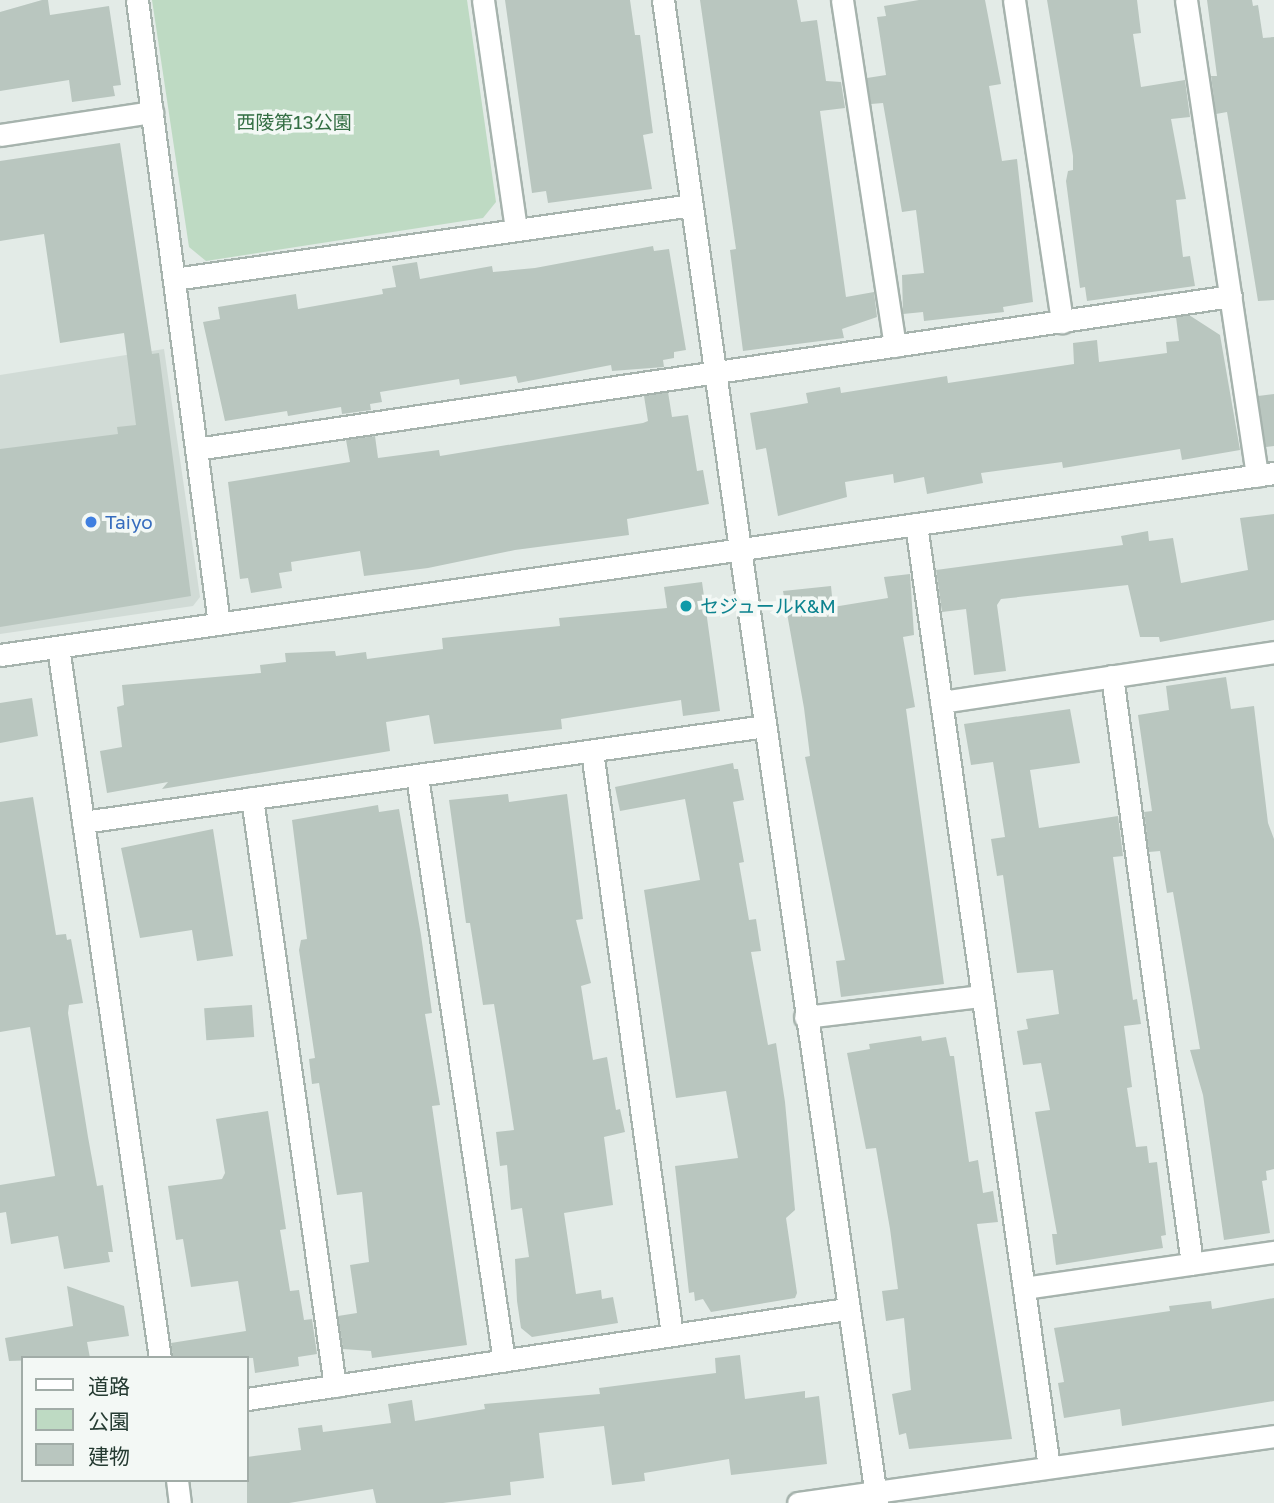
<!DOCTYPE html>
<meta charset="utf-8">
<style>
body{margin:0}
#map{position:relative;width:1274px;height:1503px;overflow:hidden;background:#e3ebe7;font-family:"Golos Text","Noto Sans JP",sans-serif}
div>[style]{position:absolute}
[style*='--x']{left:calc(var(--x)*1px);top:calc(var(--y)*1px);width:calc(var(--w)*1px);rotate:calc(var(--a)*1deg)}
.built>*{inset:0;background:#d1dbd6}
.green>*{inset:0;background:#bedac3}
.building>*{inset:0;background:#b9c6bf;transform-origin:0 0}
.roads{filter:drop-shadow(2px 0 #a6b3ad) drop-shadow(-2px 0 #a6b3ad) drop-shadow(0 2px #a6b3ad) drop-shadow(0 -2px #a6b3ad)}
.street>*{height:21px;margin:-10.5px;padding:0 10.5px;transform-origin:10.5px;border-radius:10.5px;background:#fff}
.secondary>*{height:21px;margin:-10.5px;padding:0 10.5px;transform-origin:10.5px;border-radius:10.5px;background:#fff}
.dots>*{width:19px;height:19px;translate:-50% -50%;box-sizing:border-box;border:4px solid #f3f8f5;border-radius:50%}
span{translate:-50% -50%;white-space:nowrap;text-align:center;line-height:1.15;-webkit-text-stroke:7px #f3f8f5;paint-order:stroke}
.park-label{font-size:19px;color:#336e43}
.shop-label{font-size:19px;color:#366cbe}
.left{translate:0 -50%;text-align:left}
.culture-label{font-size:19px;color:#0d838f}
.legend{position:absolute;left:21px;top:1356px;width:228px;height:126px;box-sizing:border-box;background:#f3f8f5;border:2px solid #a1aca7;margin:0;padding:9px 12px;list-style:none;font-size:21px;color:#253b32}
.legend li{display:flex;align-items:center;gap:14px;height:35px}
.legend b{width:35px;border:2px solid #a1aca7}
</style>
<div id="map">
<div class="built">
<i style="clip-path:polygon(164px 349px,200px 597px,193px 606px,0 634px,0 375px)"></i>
</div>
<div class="green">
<i style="clip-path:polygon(152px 0,467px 0,496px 202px,483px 218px,206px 261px,189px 247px)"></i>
</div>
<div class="building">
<i style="clip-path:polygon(42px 0,48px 0,50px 15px,109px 6px,121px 85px,113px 86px,115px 96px,72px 102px,69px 80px,0 91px,0 12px)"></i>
<i style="clip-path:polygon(505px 0,630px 0,635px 35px,640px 35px,653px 133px,643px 135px,652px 189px,548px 203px,546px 191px,532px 193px)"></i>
<i style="clip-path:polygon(700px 0,797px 0,801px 22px,817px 20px,826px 81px,841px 82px,845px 108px,820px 111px,846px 297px,874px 292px,877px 317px,842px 329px,844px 338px,743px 351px,730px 250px,736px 249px)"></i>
<i style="clip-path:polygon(919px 0,985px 0,1001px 84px,989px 86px,1002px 161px,1017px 159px,1033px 302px,1003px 307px,1004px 312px,924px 321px,923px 312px,903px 314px,902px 275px,924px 273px,916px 210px,902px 212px,883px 103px,871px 104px,867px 78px,886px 75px,877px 17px,886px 16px,884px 6px)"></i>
<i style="clip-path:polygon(1047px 0,1137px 0,1141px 33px,1133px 34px,1141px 87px,1185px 80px,1190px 117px,1171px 119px,1186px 199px,1176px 200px,1183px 257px,1190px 256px,1195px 286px,1087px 301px,1085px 287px,1080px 288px,1066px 181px,1068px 171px,1073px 170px,1073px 156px)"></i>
<i style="clip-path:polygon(1207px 0,1252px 0,1253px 6px,1258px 5px,1263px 38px,1274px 37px,1274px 300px,1258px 301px,1227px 112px,1216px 114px,1211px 76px,1217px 76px)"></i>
<i style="clip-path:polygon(120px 143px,152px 354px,159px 353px,191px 596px,0 627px,0 449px,118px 434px,117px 427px,136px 425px,124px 333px,60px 343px,44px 234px,0 241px,0 161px)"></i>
<i style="clip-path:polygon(653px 246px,654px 251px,669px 249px,686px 350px,674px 352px,674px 358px,663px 360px,664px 367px,612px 371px,611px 365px,518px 383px,516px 376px,460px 385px,459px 379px,380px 392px,382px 402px,370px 404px,371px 410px,342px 414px,341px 407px,288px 416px,287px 411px,225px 421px,203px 322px,220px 319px,218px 307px,296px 294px,298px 309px,383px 294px,382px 289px,396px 287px,392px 266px,417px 262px,420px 279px,492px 266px,493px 272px,535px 268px)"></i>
<i style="clip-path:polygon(1189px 315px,1220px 335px,1240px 450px,1182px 460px,1180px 449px,1063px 468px,1062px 462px,981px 473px,983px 483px,927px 494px,924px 477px,894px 483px,893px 474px,845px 482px,847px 497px,778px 516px,766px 448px,756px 450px,750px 413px,808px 403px,806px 393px,840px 387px,841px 393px,947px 376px,948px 383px,1074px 364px,1073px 343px,1097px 340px,1099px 362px,1167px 353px,1166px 342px,1179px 341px,1176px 317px)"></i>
<i style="clip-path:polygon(668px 392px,672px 417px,688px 415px,697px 471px,703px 470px,709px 504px,627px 519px,629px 535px,515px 550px,428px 568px,364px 576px,360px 551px,291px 562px,292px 571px,279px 573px,282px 588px,251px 593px,248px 578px,240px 579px,228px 482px,350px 462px,346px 440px,375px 436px,378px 458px,439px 450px,440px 456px,643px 423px,648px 421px,644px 396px)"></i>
<i style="clip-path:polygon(1274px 394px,1274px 446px,1266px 447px,1258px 396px)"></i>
<i style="clip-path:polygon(1274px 514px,1274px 620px,1160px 642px,1159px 637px,1140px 637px,1128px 585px,1001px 599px,997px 605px,1006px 671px,974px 675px,966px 609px,942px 612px,936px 570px,1123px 545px,1121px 536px,1148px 531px,1149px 541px,1173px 538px,1181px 583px,1248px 570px,1240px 518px)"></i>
<i style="clip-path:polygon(910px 574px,914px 635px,903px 637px,915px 707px,906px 709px,944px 984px,841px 997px,836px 961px,845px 960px,805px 757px,810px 756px,804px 708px,783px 591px,831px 586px,833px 607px,888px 598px,884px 577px)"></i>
<i style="clip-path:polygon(702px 582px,720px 711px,683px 716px,681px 700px,561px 719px,562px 729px,434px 744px,429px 715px,386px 722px,390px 751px,162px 789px,168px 782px,107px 793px,100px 751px,122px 747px,117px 707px,124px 705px,122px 685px,261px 673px,260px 665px,286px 662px,285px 653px,335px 651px,336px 656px,366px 652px,367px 659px,443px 649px,442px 638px,560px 626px,559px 618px,667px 608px,664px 587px)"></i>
<i style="clip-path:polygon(1226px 677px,1231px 709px,1254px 706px,1268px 823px,1274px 839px,1274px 1169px,1266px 1171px,1267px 1180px,1262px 1181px,1270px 1233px,1224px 1240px,1203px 1095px,1190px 1050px,1200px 1049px,1173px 892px,1167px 893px,1160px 851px,1149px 852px,1144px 812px,1152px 811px,1138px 715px,1169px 710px,1166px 686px)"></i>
<i style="clip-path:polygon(32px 698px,38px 736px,0 743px,0 703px)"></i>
<i style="clip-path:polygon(1070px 709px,1080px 763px,1030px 770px,1039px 828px,1118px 816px,1123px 856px,1113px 857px,1133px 1000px,1137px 999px,1141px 1024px,1124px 1026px,1132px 1087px,1127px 1088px,1136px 1147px,1147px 1146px,1149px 1163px,1157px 1162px,1166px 1235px,1161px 1236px,1163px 1248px,1056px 1265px,1052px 1234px,1057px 1234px,1035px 1112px,1050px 1110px,1041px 1063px,1023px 1065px,1017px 1031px,1028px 1029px,1026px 1019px,1059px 1014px,1053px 970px,1017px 973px,1003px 875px,997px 876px,991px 839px,1005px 837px,993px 762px,971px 765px,964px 724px)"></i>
<i style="clip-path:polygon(733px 763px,734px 769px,738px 769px,744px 800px,733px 802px,744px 862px,739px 863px,749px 920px,756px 919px,761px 951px,751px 952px,768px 1045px,776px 1043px,785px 1102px,795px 1210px,786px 1218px,797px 1293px,795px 1298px,711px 1312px,703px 1299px,695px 1301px,694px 1292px,689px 1293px,675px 1166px,738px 1158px,726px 1091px,676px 1098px,644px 890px,700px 880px,685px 799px,620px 811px,615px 787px)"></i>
<i style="clip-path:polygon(508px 794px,509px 802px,567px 794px,583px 919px,576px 920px,591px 983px,581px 986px,593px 1060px,607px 1057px,616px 1110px,620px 1109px,625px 1132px,604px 1137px,613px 1205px,564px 1213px,576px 1294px,601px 1290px,602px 1299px,613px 1297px,618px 1323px,532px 1337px,521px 1328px,517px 1301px,515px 1259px,529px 1257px,522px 1208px,511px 1210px,507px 1165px,500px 1166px,496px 1132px,514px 1130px,505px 1071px,494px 1004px,483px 1005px,470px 923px,466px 923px,449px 800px)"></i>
<i style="clip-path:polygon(33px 797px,56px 935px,66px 934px,67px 940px,71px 939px,83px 1003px,69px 1005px,68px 1013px,88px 1137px,97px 1186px,103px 1185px,113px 1252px,108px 1252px,110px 1262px,64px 1269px,58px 1236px,11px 1244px,6px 1212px,0 1213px,0 1185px,55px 1176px,30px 1027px,0 1032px,0 802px)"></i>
<i style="clip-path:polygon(378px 805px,379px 812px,399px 809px,421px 935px,432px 1013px,425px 1014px,440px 1105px,432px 1106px,467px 1345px,372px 1358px,371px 1351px,343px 1349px,338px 1316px,357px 1313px,350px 1265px,369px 1262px,362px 1192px,337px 1195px,319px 1083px,312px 1084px,309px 1059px,315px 1058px,299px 950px,301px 940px,307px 939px,292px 820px)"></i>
<i style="clip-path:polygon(213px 829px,233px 956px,197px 961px,192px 930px,140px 938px,121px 848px)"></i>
<i style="left:252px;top:1005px;width:32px;height:48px;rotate:86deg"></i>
<i style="clip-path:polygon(921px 1036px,922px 1041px,946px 1037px,950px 1056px,954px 1056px,969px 1162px,978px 1160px,983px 1193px,993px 1191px,998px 1222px,977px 1224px,1012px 1439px,909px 1449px,906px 1433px,899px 1435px,892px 1394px,911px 1390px,904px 1318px,886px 1321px,882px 1291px,898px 1289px,890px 1229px,876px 1148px,866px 1149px,847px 1053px,870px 1049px,869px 1044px)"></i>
<i style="clip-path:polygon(268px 1111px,286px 1229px,280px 1230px,290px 1291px,299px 1290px,304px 1320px,312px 1319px,317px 1354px,298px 1357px,299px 1366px,255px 1373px,253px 1358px,173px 1358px,171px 1343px,246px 1331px,238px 1281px,191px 1287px,183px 1239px,176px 1240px,168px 1186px,222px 1179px,225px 1173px,216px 1119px)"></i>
<i style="clip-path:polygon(67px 1286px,124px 1306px,129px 1336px,87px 1342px,90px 1358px,9px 1361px,5px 1338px,73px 1326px)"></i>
<i style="clip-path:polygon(1274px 1298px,1274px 1401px,1122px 1426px,1120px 1409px,1064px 1418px,1058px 1383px,1064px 1382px,1054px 1328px,1170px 1311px,1169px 1306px,1211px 1301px,1212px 1309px)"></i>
<i style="clip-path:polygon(740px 1355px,745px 1399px,805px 1391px,805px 1398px,819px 1396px,827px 1464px,731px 1475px,729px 1459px,644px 1473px,645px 1481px,612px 1485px,604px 1426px,539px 1433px,544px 1478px,510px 1482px,511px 1495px,443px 1503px,376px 1503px,373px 1489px,289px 1503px,247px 1503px,247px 1457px,301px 1450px,298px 1428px,322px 1425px,323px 1432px,391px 1423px,388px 1404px,412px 1400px,415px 1421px,485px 1409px,484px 1404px,600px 1394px,599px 1388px,716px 1373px,715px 1358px)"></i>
</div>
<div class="roads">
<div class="street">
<i style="--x:137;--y:0;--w:629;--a:82.51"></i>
<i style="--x:483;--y:0;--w:232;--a:81.8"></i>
<i style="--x:663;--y:0;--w:554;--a:82.02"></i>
<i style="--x:842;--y:0;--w:350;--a:81.3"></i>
<i style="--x:1014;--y:0;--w:326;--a:81.5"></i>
<i style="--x:1186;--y:0;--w:481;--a:81.5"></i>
<i style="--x:0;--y:135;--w:154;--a:-8.6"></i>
<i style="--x:174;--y:279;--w:523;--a:-8.13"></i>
<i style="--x:196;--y:449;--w:1046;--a:-8.41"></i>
<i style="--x:916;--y:524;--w:952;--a:81.97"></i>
<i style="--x:58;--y:647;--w:718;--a:81.84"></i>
<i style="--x:1112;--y:676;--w:593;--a:82.25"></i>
<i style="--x:941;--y:702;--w:337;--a:-8.5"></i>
<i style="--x:592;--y:751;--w:589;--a:82.2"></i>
<i style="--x:417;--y:776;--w:591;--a:81.54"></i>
<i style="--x:252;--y:798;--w:594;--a:81.97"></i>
<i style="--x:83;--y:822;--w:689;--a:-8.01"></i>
<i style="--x:805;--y:1017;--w:178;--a:-6.8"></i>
<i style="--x:1024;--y:1288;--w:253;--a:-8.2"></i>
<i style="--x:247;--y:1399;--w:606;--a:-8.54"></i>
<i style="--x:177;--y:1480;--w:23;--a:83"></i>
</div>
<div class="secondary">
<i style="--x:740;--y:549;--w:964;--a:81.83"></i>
<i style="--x:0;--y:655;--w:1287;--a:-8.13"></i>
<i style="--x:798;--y:1503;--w:481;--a:-8"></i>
</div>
</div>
<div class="dots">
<i style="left:91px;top:522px;background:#3f7fe0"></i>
<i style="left:686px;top:606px;background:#0f9aa8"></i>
</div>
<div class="park-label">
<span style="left:294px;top:122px">西陵第13公園</span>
</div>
<div class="shop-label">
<span class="left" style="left:105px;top:522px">Taiyo</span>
</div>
<div class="culture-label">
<span class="left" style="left:700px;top:606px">セジュールK&amp;M</span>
</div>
<ul class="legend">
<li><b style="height:9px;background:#fff"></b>道路</li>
<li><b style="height:19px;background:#bedac3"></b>公園</li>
<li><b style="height:19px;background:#b9c6bf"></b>建物</li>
</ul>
</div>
